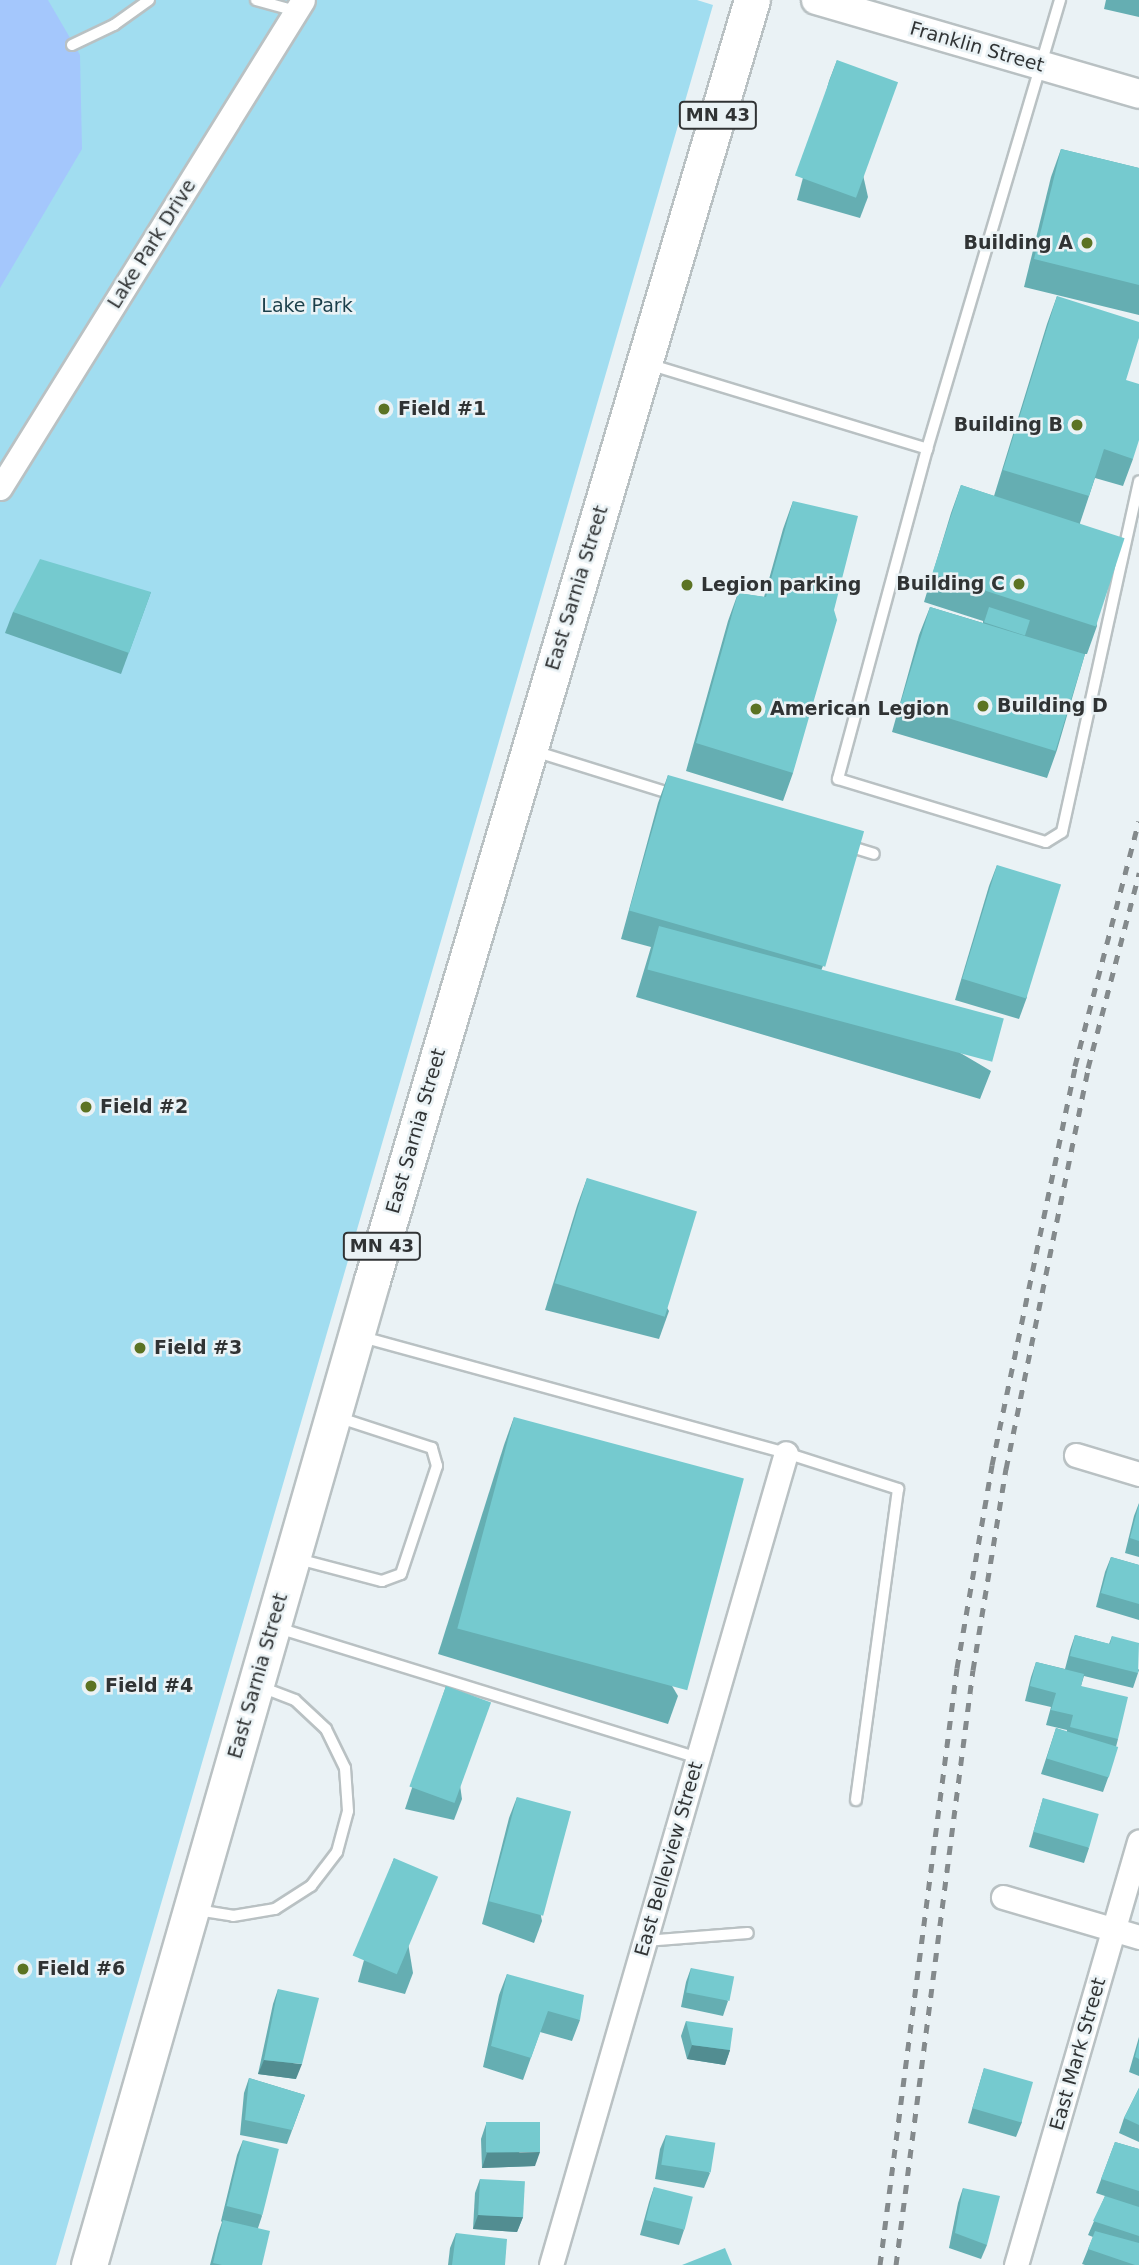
<!DOCTYPE html>
<style>
body{margin:0}
#map{position:relative;width:1139px;height:2265px;overflow:hidden;background:#eaf2f5;font-family:"DejaVu Sans",sans-serif}
div>[style]{position:absolute}
[style*='--x']{left:calc(var(--x)*1px);top:calc(var(--y)*1px);width:calc(var(--w)*1px);rotate:calc(var(--a)*1deg)}
.green>*{inset:0;background:#a1ddf0}
.water>*{inset:0;background:#a4c7fc}
.roads{filter:drop-shadow(2px 0 #b9c1c3) drop-shadow(-2px 0 #b9c1c3) drop-shadow(0 2px #b9c1c3) drop-shadow(0 -2px #b9c1c3)}
.service>*{height:10px;margin:-5px;padding:0 5px;transform-origin:5px;border-radius:5px;background:#fff}
.minor>*{height:23px;margin:-11.5px;padding:0 11.5px;transform-origin:11.5px;border-radius:11.5px;background:#fff}
.tertiary>*{height:28px;margin:-14px;padding:0 14px;transform-origin:14px;border-radius:14px;background:#fff}
.primary>*{height:35px;margin:-17.5px;padding:0 17.5px;transform-origin:17.5px;border-radius:17.5px;background:#fff}
.rail>*{height:5px;margin-top:-2.5px;transform-origin:0;background:repeating-linear-gradient(90deg,#848a8c 0 9px,transparent 0 18px)}
.wall>*{inset:0;background:#65aeb2}
.shaded-wall>*{inset:0;background:#528d91}
.building>*{inset:0;background:#75cacf;transform-origin:0 0}
.dots>*{width:19px;height:19px;translate:-50% -50%;box-sizing:border-box;border:4px solid #eaf2f5;border-radius:50%}
span{translate:-50% -50%;white-space:nowrap;text-align:center;line-height:1.15;-webkit-text-stroke:5px #eaf2f5;paint-order:stroke}
.shield-label span{padding:2px 5px;background:#eaf2f5;border:2px solid;border-radius:5px;-webkit-text-stroke-width:0}
.shield-label{font-size:18px;color:#303334;font-weight:700}
.street-label{font-size:19px;color:#303334}
.poi-label{font-size:19px;color:#303334;font-weight:700}
.right{translate:-100% -50%;text-align:right}
.left{translate:0 -50%;text-align:left}
.park-label{font-size:19px;color:#1b3f4a}
</style>
<div id="map">
<div class="green">
<i style="clip-path:polygon(0 0,697px 0,713px 5px,56px 2265px,0 2265px)"></i>
</div>
<div class="water">
<i style="clip-path:polygon(0 0,48px 0,80px 55px,82px 149px,0 288px)"></i>
</div>
<div class="roads">
<div class="service">
<i style="--x:256;--y:0;--w:41;--a:15.4"></i>
<i style="--x:1060;--y:0;--w:468;--a:106.5"></i>
<i style="--x:927;--y:449;--w:342;--a:105.1"></i>
<i style="--x:838;--y:779;--w:217;--a:16.9"></i>
<i style="--x:1046;--y:842;--w:19;--a:-32"></i>
<i style="--x:1062;--y:832;--w:359;--a:-77.6"></i>
<i style="--x:72;--y:45;--w:47;--a:-25.5"></i>
<i style="--x:114;--y:25;--w:43;--a:-35.5"></i>
<i style="--x:648;--y:364;--w:292;--a:16.9"></i>
<i style="--x:534;--y:751;--w:148;--a:17.3"></i>
<i style="--x:845;--y:845;--w:30;--a:17"></i>
<i style="--x:362;--y:1337;--w:440;--a:15.3"></i>
<i style="--x:786;--y:1453;--w:118;--a:17.8"></i>
<i style="--x:898;--y:1489;--w:314;--a:97.7"></i>
<i style="--x:298;--y:1559;--w:87;--a:14.7"></i>
<i style="--x:382;--y:1581;--w:20;--a:-20"></i>
<i style="--x:401;--y:1574;--w:114;--a:-71.6"></i>
<i style="--x:437;--y:1466;--w:19;--a:-106"></i>
<i style="--x:432;--y:1448;--w:100;--a:-161.9"></i>
<i style="--x:278;--y:1628;--w:440;--a:17.2"></i>
<i style="--x:197;--y:1910;--w:36;--a:9"></i>
<i style="--x:233;--y:1916;--w:43;--a:-9.5"></i>
<i style="--x:275;--y:1909;--w:43;--a:-32.6"></i>
<i style="--x:311;--y:1886;--w:43;--a:-52.6"></i>
<i style="--x:337;--y:1852;--w:42;--a:-75"></i>
<i style="--x:348;--y:1811;--w:43;--a:-94"></i>
<i style="--x:345;--y:1768;--w:43;--a:-116"></i>
<i style="--x:326;--y:1729;--w:42;--a:-136.9"></i>
<i style="--x:295;--y:1700;--w:36;--a:-159"></i>
<i style="--x:645;--y:1941;--w:103;--a:-4.4"></i>
</div>
<div class="minor">
<i style="--x:0;--y:488;--w:574;--a:-58.16"></i>
<i style="--x:1076;--y:1455;--w:66;--a:16.8"></i>
<i style="--x:1003;--y:1897;--w:142;--a:16.4"></i>
<i style="--x:551;--y:2265;--w:845;--a:-73.86"></i>
<i style="--x:1016;--y:2265;--w:441;--a:-73.8"></i>
</div>
<div class="tertiary">
<i style="--x:816;--y:0;--w:336;--a:16.2"></i>
</div>
<div class="primary">
<i style="--x:89;--y:2265;--w:1025;--a:-73.97"></i>
<i style="--x:372;--y:1280;--w:1335;--a:-73.47"></i>
</div>
</div>
<div class="rail">
<i style="--x:880;--y:2265;--w:602;--a:-82.65"></i>
<i style="--x:957;--y:1668;--w:206;--a:-80.2"></i>
<i style="--x:992;--y:1465;--w:408;--a:-78.2"></i>
<i style="--x:1075;--y:1066;--w:253;--a:-75.4"></i>
<i style="--x:896;--y:2265;--w:600;--a:-82.63"></i>
<i style="--x:973;--y:1670;--w:204;--a:-80.7"></i>
<i style="--x:1006;--y:1469;--w:409;--a:-78.4"></i>
<i style="--x:1088;--y:1068;--w:202;--a:-75.3"></i>
</div>
<div class="wall">
<i style="clip-path:polygon(1106px 0,1139px 0,1139px 17px,1104px 9px)"></i>
<i style="clip-path:polygon(837px 60px,868px 197px,860px 218px,797px 200px,829px 81px)"></i>
<i style="clip-path:polygon(1061px 149px,1139px 168px,1139px 315px,1024px 287px,1051px 177px)"></i>
<i style="clip-path:polygon(1057px 296px,1126px 380px,1133px 459px,1123px 486px,1095px 478px,1080px 523px,1097px 626px,1087px 654px,1085px 654px,1057px 750px,1047px 778px,892px 732px,919px 635px,930px 607px,983px 623px,983px 621px,924px 602px,951px 513px,961px 485px,994px 496px,1047px 324px)"></i>
<i style="clip-path:polygon(793px 501px,793px 773px,783px 801px,686px 771px,728px 621px,738px 593px,764px 597px,783px 529px)"></i>
<i style="clip-path:polygon(151px 592px,121px 674px,5px 633px,13px 612px)"></i>
<i style="clip-path:polygon(668px 775px,826px 958px,821px 971px,991px 1071px,980px 1099px,636px 997px,651px 947px,621px 939px,658px 803px)"></i>
<i style="clip-path:polygon(997px 865px,1027px 997px,1019px 1019px,955px 1000px,989px 886px)"></i>
<i style="clip-path:polygon(587px 1178px,669px 1311px,659px 1339px,545px 1310px,577px 1206px)"></i>
<i style="clip-path:polygon(514px 1417px,678px 1696px,668px 1724px,438px 1654px,504px 1445px)"></i>
<i style="clip-path:polygon(1139px 1503px,1139px 1557px,1125px 1553px,1134px 1516px)"></i>
<i style="clip-path:polygon(1111px 1557px,1139px 1565px,1139px 1620px,1096px 1607px,1105px 1572px)"></i>
<i style="clip-path:polygon(1075px 1635px,1109px 1644px,1112px 1636px,1139px 1670px,1133px 1688px,1084px 1676px,1081px 1686px,1118px 1739px,1108px 1778px,1103px 1792px,1041px 1774px,1056px 1728px,1067px 1732px,1067px 1730px,1046px 1725px,1051px 1707px,1025px 1701px,1031px 1677px,1036px 1662px,1065px 1669px,1070px 1650px)"></i>
<i style="clip-path:polygon(446px 1686px,462px 1799px,454px 1820px,405px 1809px)"></i>
<i style="clip-path:polygon(517px 1797px,542px 1921px,534px 1943px,482px 1924px,509px 1818px)"></i>
<i style="clip-path:polygon(1043px 1798px,1089px 1848px,1084px 1863px,1029px 1847px)"></i>
<i style="clip-path:polygon(394px 1858px,413px 1973px,405px 1994px,358px 1982px,386px 1880px)"></i>
<i style="clip-path:polygon(691px 1968px,728px 2001px,723px 2016px,681px 2007px,686px 1982px)"></i>
<i style="clip-path:polygon(507px 1974px,580px 2020px,572px 2041px,540px 2032px,523px 2080px,483px 2067px,499px 1995px)"></i>
<i style="clip-path:polygon(278px 1989px,296px 2079px,258px 2074px,273px 2004px)"></i>
<i style="clip-path:polygon(686px 2021px,730px 2050px,725px 2065px,687px 2059px,681px 2036px)"></i>
<i style="clip-path:polygon(1139px 2037px,1139px 2076px,1129px 2072px)"></i>
<i style="clip-path:polygon(984px 2068px,1022px 2122px,1016px 2137px,968px 2123px)"></i>
<i style="clip-path:polygon(249px 2078px,305px 2095px,287px 2144px,240px 2135px,244px 2093px)"></i>
<i style="clip-path:polygon(1139px 2088px,1139px 2142px,1119px 2133px,1124px 2118px)"></i>
<i style="clip-path:polygon(486px 2124px,535px 2166px,482px 2168px,481px 2139px)"></i>
<i style="clip-path:polygon(666px 2135px,710px 2173px,704px 2188px,655px 2179px,660px 2149px)"></i>
<i style="clip-path:polygon(243px 2140px,262px 2216px,258px 2228px,262px 2265px,210px 2265px,218px 2234px,222px 2222px,221px 2221px,237px 2155px)"></i>
<i style="clip-path:polygon(1115px 2142px,1139px 2149px,1139px 2265px,1085px 2265px,1082px 2264px,1093px 2237px,1088px 2235px,1105px 2196px,1096px 2193px)"></i>
<i style="clip-path:polygon(480px 2179px,523px 2217px,517px 2232px,473px 2229px,475px 2193px)"></i>
<i style="clip-path:polygon(654px 2187px,684px 2230px,679px 2245px,640px 2235px,649px 2202px)"></i>
<i style="clip-path:polygon(963px 2188px,987px 2245px,981px 2259px,949px 2248px,958px 2203px)"></i>
<i style="clip-path:polygon(456px 2233px,505px 2265px,448px 2265px,450px 2248px)"></i>
</div>
<div class="shaded-wall">
<i style="clip-path:polygon(692px 2045px,730px 2050px,725px 2065px,687px 2059px)"></i>
<i style="clip-path:polygon(264px 2060px,302px 2064px,296px 2079px,258px 2074px)"></i>
<i style="clip-path:polygon(540px 2152px,535px 2166px,482px 2168px,487px 2153px)"></i>
<i style="clip-path:polygon(478px 2215px,523px 2217px,517px 2232px,473px 2229px)"></i>
</div>
<div class="building">
<i style="left:837px;top:60px;width:65px;height:123px;rotate:20deg"></i>
<i style="clip-path:polygon(1061px 149px,1139px 168px,1139px 285px,1034px 259px)"></i>
<i style="clip-path:polygon(1057px 296px,1139px 322px,1139px 338px,1126px 380px,1139px 384px,1139px 440px,1133px 459px,1104px 449px,1089px 496px,1003px 470px)"></i>
<i style="left:961px;top:485px;width:172px;height:93px;rotate:18deg"></i>
<i style="clip-path:polygon(793px 501px,858px 516px,834px 610px,837px 620px,793px 773px,696px 743px,738px 593px,766px 597px)"></i>
<i style="clip-path:polygon(40px 559px,151px 592px,129px 653px,13px 612px)"></i>
<i style="left:930px;top:607px;width:162px;height:101px;rotate:17deg"></i>
<i style="left:989px;top:607px;width:43px;height:16px;rotate:18deg"></i>
<i style="left:668px;top:775px;width:204px;height:141px;rotate:16deg"></i>
<i style="left:997px;top:865px;width:67px;height:119px;rotate:17deg"></i>
<i style="left:659px;top:926px;width:357px;height:45px;rotate:15deg"></i>
<i style="left:587px;top:1178px;width:115px;height:110px;rotate:17deg"></i>
<i style="left:514px;top:1417px;width:238px;height:219px;rotate:15deg"></i>
<i style="clip-path:polygon(1139px 1504px,1139px 1541px,1130px 1538px)"></i>
<i style="clip-path:polygon(1111px 1557px,1139px 1565px,1139px 1604px,1101px 1593px)"></i>
<i style="clip-path:polygon(1075px 1635px,1110px 1644px,1112px 1636px,1139px 1643px,1138px 1673px,1070px 1656px)"></i>
<i style="clip-path:polygon(1036px 1662px,1084px 1674px,1081px 1686px,1128px 1697px,1118px 1739px,1070px 1727px,1073px 1715px,1051px 1710px,1056px 1693px,1030px 1686px)"></i>
<i style="left:446px;top:1686px;width:48px;height:107px;rotate:20deg"></i>
<i style="left:1056px;top:1728px;width:65px;height:32px;rotate:17deg"></i>
<i style="left:517px;top:1797px;width:56px;height:108px;rotate:15deg"></i>
<i style="left:1043px;top:1798px;width:58px;height:35px;rotate:16deg"></i>
<i style="left:394px;top:1858px;width:48px;height:106px;rotate:23deg"></i>
<i style="left:691px;top:1968px;width:44px;height:25px;rotate:11deg"></i>
<i style="clip-path:polygon(507px 1974px,584px 1995px,580px 2020px,548px 2011px,531px 2058px,491px 2046px)"></i>
<i style="clip-path:polygon(278px 1989px,319px 1998px,302px 2064px,264px 2060px)"></i>
<i style="clip-path:polygon(686px 2021px,733px 2028px,730px 2050px,692px 2045px)"></i>
<i style="clip-path:polygon(1139px 2041px,1139px 2059px,1135px 2057px)"></i>
<i style="left:984px;top:2068px;width:51px;height:42px;rotate:16deg"></i>
<i style="clip-path:polygon(249px 2078px,305px 2095px,292px 2130px,245px 2120px)"></i>
<i style="clip-path:polygon(1139px 2088px,1139px 2125px,1124px 2118px)"></i>
<i style="left:540px;top:2122px;width:30px;height:54px;rotate:90deg"></i>
<i style="left:666px;top:2135px;width:50px;height:30px;rotate:9deg"></i>
<i style="left:243px;top:2140px;width:37px;height:68px;rotate:14deg"></i>
<i style="clip-path:polygon(1115px 2142px,1139px 2149px,1139px 2191px,1101px 2179px)"></i>
<i style="left:480px;top:2179px;width:45px;height:36px;rotate:3deg"></i>
<i style="left:654px;top:2187px;width:40px;height:34px;rotate:14deg"></i>
<i style="clip-path:polygon(963px 2188px,1000px 2196px,987px 2245px,955px 2233px)"></i>
<i style="clip-path:polygon(1105px 2196px,1139px 2207px,1139px 2236px,1093px 2221px)"></i>
<i style="clip-path:polygon(223px 2220px,270px 2231px,262px 2265px,222px 2265px,213px 2263px)"></i>
<i style="clip-path:polygon(1095px 2231px,1139px 2243px,1139px 2265px,1135px 2265px,1088px 2249px)"></i>
<i style="clip-path:polygon(456px 2233px,507px 2239px,505px 2265px,452px 2265px)"></i>
<i style="clip-path:polygon(725px 2248px,732px 2265px,682px 2265px)"></i>
</div>
<div class="dots">
<i style="left:1087px;top:243px;background:#5c7323"></i>
<i style="left:384px;top:409px;background:#5c7323"></i>
<i style="left:1077px;top:425px;background:#5c7323"></i>
<i style="left:1019px;top:584px;background:#5c7323"></i>
<i style="left:687px;top:585px;background:#5c7323"></i>
<i style="left:983px;top:706px;background:#5c7323"></i>
<i style="left:756px;top:709px;background:#5c7323"></i>
<i style="left:86px;top:1107px;background:#5c7323"></i>
<i style="left:140px;top:1348px;background:#5c7323"></i>
<i style="left:91px;top:1686px;background:#5c7323"></i>
<i style="left:23px;top:1969px;background:#5c7323"></i>
</div>
<div class="shield-label">
<span style="left:718px;top:115px">MN 43</span>
<span style="left:382px;top:1246px">MN 43</span>
</div>
<div class="street-label">
<span style="left:977px;top:47px;rotate:16deg">Franklin Street</span>
<span style="left:152px;top:244px;rotate:-58deg">Lake Park Drive</span>
<span style="left:577px;top:588px;rotate:-73deg">East Sarnia Street</span>
<span style="left:416px;top:1131px;rotate:-74deg">East Sarnia Street</span>
<span style="left:258px;top:1676px;rotate:-74deg">East Sarnia Street</span>
<span style="left:669px;top:1859px;rotate:-74deg">East Belleview Street</span>
<span style="left:1078px;top:2054px;rotate:-74deg">East Mark Street</span>
</div>
<div class="poi-label">
<span class="right" style="left:1073px;top:243px">Building A</span>
<span class="left" style="left:398px;top:409px">Field #1</span>
<span class="right" style="left:1063px;top:425px">Building B</span>
<span class="right" style="left:1005px;top:584px">Building C</span>
<span class="left" style="left:701px;top:585px">Legion parking</span>
<span class="left" style="left:997px;top:706px">Building D</span>
<span class="left" style="left:770px;top:709px">American Legion</span>
<span class="left" style="left:100px;top:1107px">Field #2</span>
<span class="left" style="left:154px;top:1348px">Field #3</span>
<span class="left" style="left:105px;top:1686px">Field #4</span>
<span class="left" style="left:37px;top:1969px">Field #6</span>
</div>
<div class="park-label">
<span style="left:307px;top:306px">Lake Park</span>
</div>
</div>
